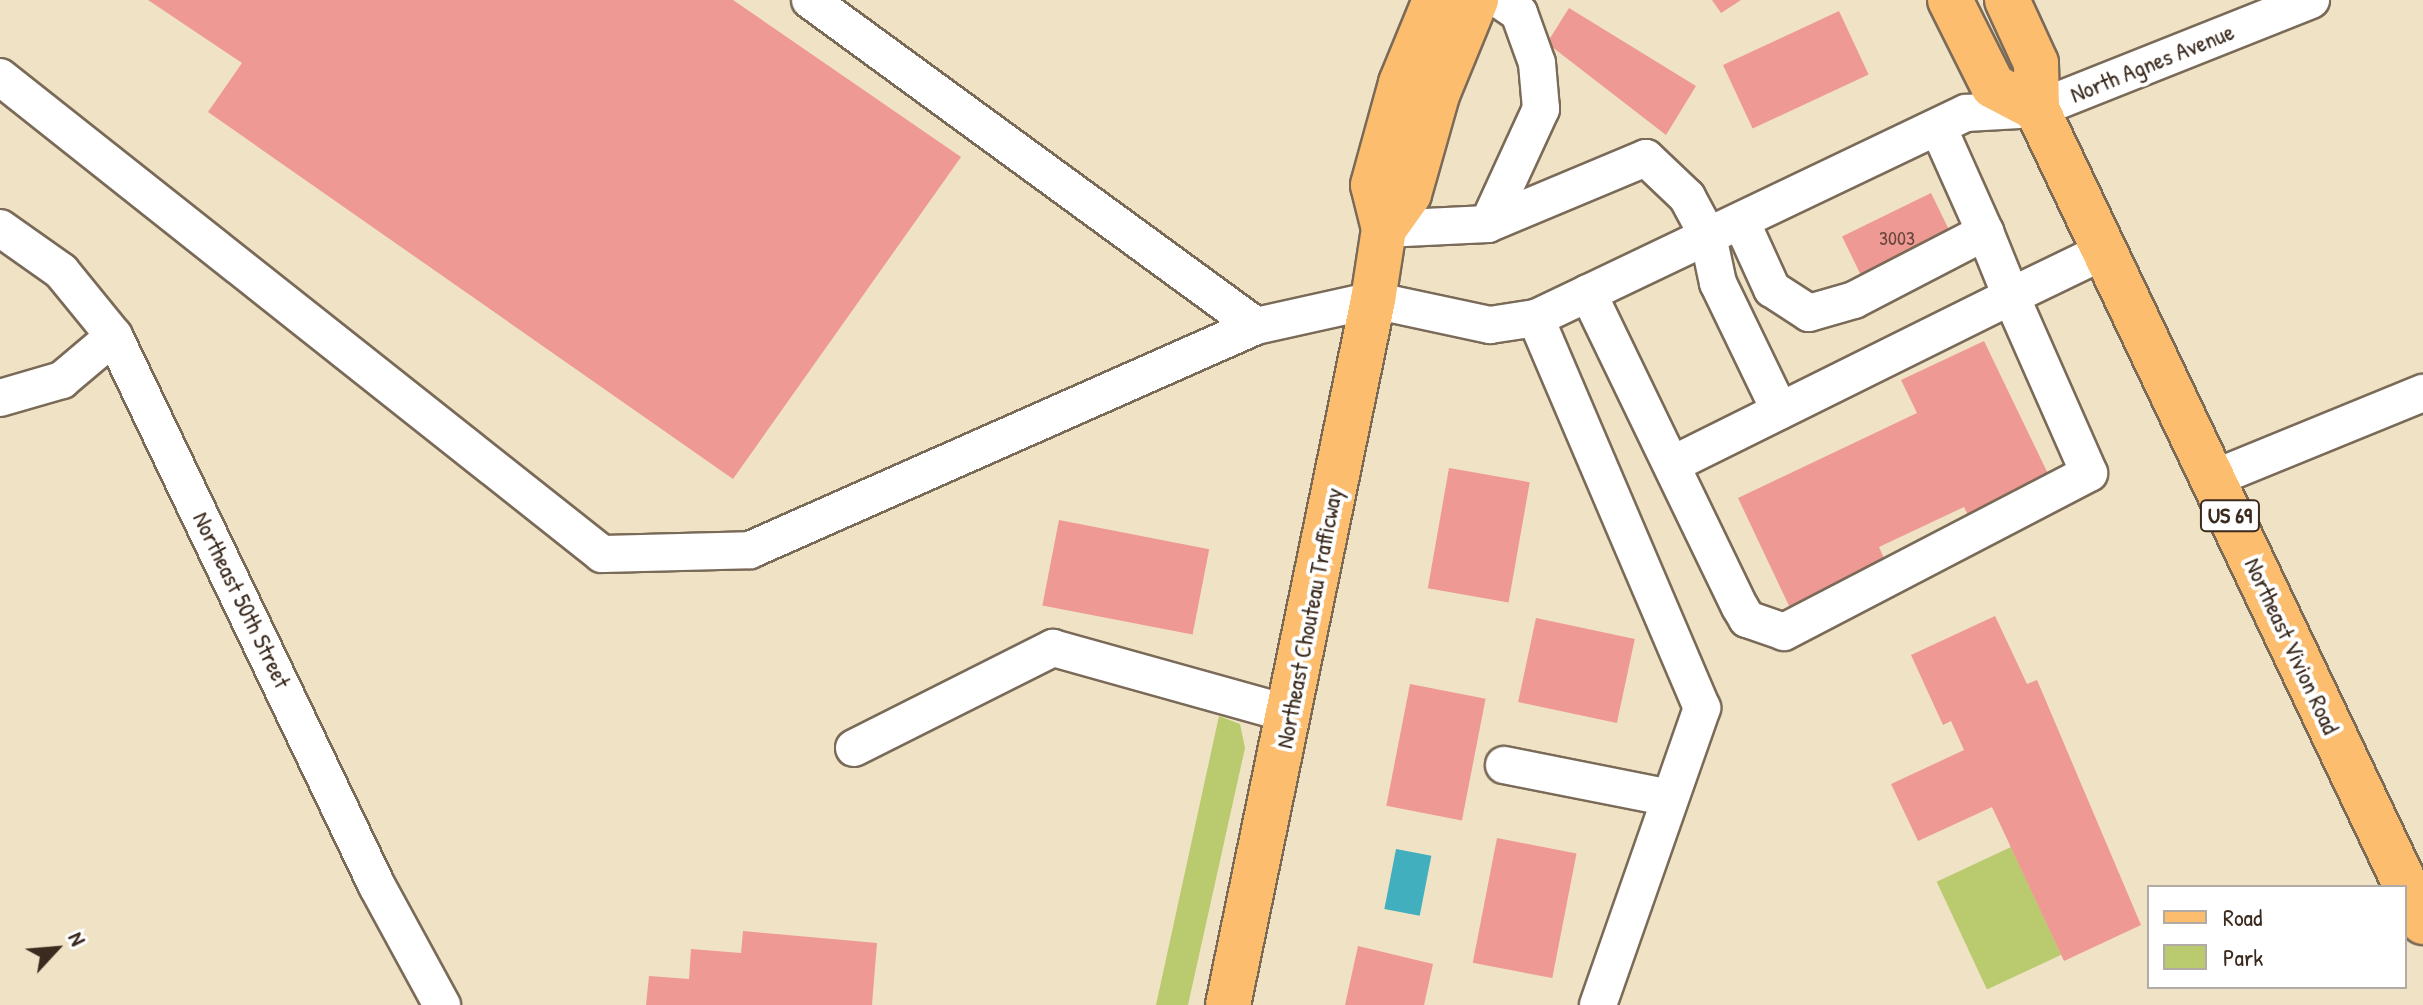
<!DOCTYPE html>
<style>
body{margin:0}
#map{position:relative;width:2423px;height:1005px;overflow:hidden;background:#f0e2c5;font-family:"Patrick Hand",sans-serif}
div>[style]{position:absolute}
[style*='--x']{left:calc(var(--x)*1px);top:calc(var(--y)*1px);width:calc(var(--w)*1px);rotate:calc(var(--a)*1deg)}
.green>*{inset:0;background:#b9cb6e;transform-origin:0 0}
.water>*{inset:0;background:#41afbe;transform-origin:0 0}
.building>*{inset:0;background:#ee9993;transform-origin:0 0}
.roads{filter:drop-shadow(2px 0 #7a6a58) drop-shadow(-2px 0 #7a6a58) drop-shadow(0 2px #7a6a58) drop-shadow(0 -2px #7a6a58)}
.minor>*{height:36px;margin:-18px;padding:0 18px;transform-origin:18px;border-radius:18px;background:#fff}
.major>*{height:44px;margin:-22px;padding:0 22px;transform-origin:22px;border-radius:22px;background:#fcbd6f}
span{translate:-50% -50%;white-space:nowrap;text-align:center;line-height:1.15;-webkit-text-stroke:8px #fff;paint-order:stroke}
.number-label{font-size:20px;color:#68463b}
.number-label span{-webkit-text-stroke-width:0}
.shield-label span{padding:2px 6px;background:#fff;border:2px solid;border-radius:6px;-webkit-text-stroke-width:0}
.shield-label{font-size:22px;color:#3b2a1e;font-weight:700}
.street-label{font-size:24px;color:#3b2a1e}
.legend{position:absolute;left:2147px;top:885px;width:260px;height:104px;box-sizing:border-box;background:#fff;border:2px solid #b1aaa5;margin:0;padding:10px 14px;list-style:none;font-size:24px;color:#3b2a1e}
.legend li{display:flex;align-items:center;gap:16px;height:40px}
.legend b{width:40px;border:2px solid #b1aaa5}
.north{position:absolute;left:16px;top:909px;width:80px;height:80px;-webkit-text-stroke:6px #fff;paint-order:stroke;rotate:64deg;font-size:22px;font-weight:700;line-height:32px;text-align:center;color:#3b2a1e}
.north::after{content:'';display:block;margin:auto;width:28px;height:36px;background:#3b2a1e;clip-path:polygon(50% 0,100% 100%,50% 72%,0 100%)}
</style>
<div id="map">
<div class="green">
<i style="clip-path:polygon(1219px 716px,1240px 724px,1245px 748px,1188px 1005px,1156px 1005px)"></i>
<i style="left:2011px;top:847px;width:119px;height:82px;rotate:65deg"></i>
</div>
<div class="water">
<i style="left:1396px;top:849px;width:36px;height:61px;rotate:11deg"></i>
</div>
<div class="building">
<i style="clip-path:polygon(148px 0,733px 0,961px 157px,733px 479px,208px 112px,242px 63px)"></i>
<i style="clip-path:polygon(1712px 0,1741px 0,1721px 13px)"></i>
<i style="clip-path:polygon(1569px 8px,1696px 86px,1666px 135px,1547px 43px)"></i>
<i style="left:1839px;top:11px;width:70px;height:128px;rotate:65deg"></i>
<i style="left:1931px;top:193px;width:51px;height:99px;rotate:64deg"></i>
<i style="clip-path:polygon(1984px 341px,2051px 480px,1970px 519px,1964px 507px,1879px 547px,1887px 565px,1791px 610px,1738px 498px,1917px 413px,1901px 380px)"></i>
<i style="left:1449px;top:468px;width:82px;height:122px;rotate:10deg"></i>
<i style="left:1059px;top:520px;width:153px;height:87px;rotate:11deg"></i>
<i style="clip-path:polygon(1995px 616px,2027px 684px,2037px 680px,2141px 925px,2064px 961px,1992px 807px,1918px 841px,1891px 784px,1964px 750px,1951px 721px,1943px 725px,1911px 655px)"></i>
<i style="left:1536px;top:618px;width:101px;height:86px;rotate:12deg"></i>
<i style="left:1410px;top:684px;width:77px;height:124px;rotate:11deg"></i>
<i style="left:1497px;top:838px;width:81px;height:127px;rotate:11deg"></i>
<i style="clip-path:polygon(743px 931px,877px 943px,872px 1005px,646px 1005px,649px 976px,689px 979px,691px 949px,741px 953px)"></i>
<i style="clip-path:polygon(1358px 946px,1433px 964px,1424px 1005px,1345px 1005px)"></i>
</div>
<div class="roads">
<div class="minor">
<i style="--x:810;--y:0;--w:552;--a:36.16"></i>
<i style="--x:0;--y:77;--w:768;--a:38.39"></i>
<i style="--x:602;--y:554;--w:148;--a:-1.5"></i>
<i style="--x:750;--y:550;--w:553;--a:-23.88"></i>
<i style="--x:1256;--y:326;--w:120;--a:-12.5"></i>
<i style="--x:1373;--y:300;--w:120;--a:12.1"></i>
<i style="--x:1490;--y:325;--w:47;--a:-8.7"></i>
<i style="--x:1741;--y:221;--w:75;--a:65.5"></i>
<i style="--x:1772;--y:289;--w:44;--a:33"></i>
<i style="--x:1809;--y:313;--w:47;--a:-16.1"></i>
<i style="--x:1854;--y:300;--w:148;--a:-27.4"></i>
<i style="--x:1985;--y:232;--w:115;--a:-114.1"></i>
<i style="--x:1488;--y:224;--w:127;--a:-65.3"></i>
<i style="--x:1541;--y:109;--w:46;--a:-95"></i>
<i style="--x:1537;--y:63;--w:53;--a:-109.8"></i>
<i style="--x:1519;--y:13;--w:23;--a:-146"></i>
<i style="--x:0;--y:228;--w:75;--a:35.2"></i>
<i style="--x:61;--y:271;--w:84;--a:50.8"></i>
<i style="--x:114;--y:336;--w:610;--a:64.44"></i>
<i style="--x:377;--y:886;--w:136;--a:61.4"></i>
<i style="--x:1384;--y:229;--w:104;--a:-2.8"></i>
<i style="--x:1488;--y:224;--w:171;--a:-22.7"></i>
<i style="--x:1646;--y:158;--w:57;--a:43.6"></i>
<i style="--x:1687;--y:197;--w:44;--a:61.7"></i>
<i style="--x:1708;--y:236;--w:48;--a:78"></i>
<i style="--x:1718;--y:283;--w:142;--a:64.2"></i>
<i style="--x:1588;--y:293;--w:349;--a:64.2"></i>
<i style="--x:1740;--y:607;--w:14;--a:60"></i>
<i style="--x:1747;--y:619;--w:39;--a:19"></i>
<i style="--x:1784;--y:632;--w:344;--a:-27.5"></i>
<i style="--x:2089;--y:473;--w:193;--a:-113.8"></i>
<i style="--x:2011;--y:296;--w:103;--a:-25.8"></i>
<i style="--x:0;--y:398;--w:65;--a:-16.2"></i>
<i style="--x:62;--y:380;--w:68;--a:-40.2"></i>
<i style="--x:1675;--y:463;--w:375;--a:-26.4"></i>
<i style="--x:2011;--y:296;--w:69;--a:-112.1"></i>
<i style="--x:2212;--y:479;--w:228;--a:-22.2"></i>
<i style="--x:854;--y:748;--w:223;--a:-26.7"></i>
<i style="--x:1053;--y:648;--w:246;--a:15.6"></i>
<i style="--x:1504;--y:765;--w:169;--a:11.2"></i>
<i style="--x:1598;--y:1005;--w:315;--a:-70.7"></i>
<i style="--x:1702;--y:708;--w:424;--a:-113.1"></i>
<i style="--x:1536;--y:318;--w:476;--a:-25.5"></i>
<i style="--x:1966;--y:113;--w:71;--a:-3.2"></i>
<i style="--x:2037;--y:109;--w:295;--a:-21.7"></i>
</div>
<div class="major">
<i style="--x:1950;--y:0;--w:96;--a:63.4"></i>
<i style="--x:1993;--y:86;--w:50;--a:27.6"></i>
<i style="--x:2007;--y:0;--w:69;--a:65.3"></i>
<i style="--x:2036;--y:63;--w:46;--a:88.8"></i>
<i style="--x:2037;--y:109;--w:900;--a:64.6"></i>
<i style="--x:1384;--y:229;--w:43;--a:-54.5"></i>
<i style="--x:1409;--y:194;--w:103;--a:-74.2"></i>
<i style="--x:1437;--y:95;--w:103;--a:-67.7"></i>
<i style="--x:1228;--y:1005;--w:720;--a:-78.38"></i>
<i style="--x:1373;--y:300;--w:72;--a:-81.2"></i>
<i style="--x:1384;--y:229;--w:45;--a:-104"></i>
<i style="--x:1373;--y:185;--w:106;--a:-74.6"></i>
<i style="--x:1401;--y:83;--w:90;--a:-67.7"></i>
</div>
</div>
<div class="number-label">
<span style="left:1897px;top:237px">3003</span>
</div>
<div class="shield-label">
<span style="left:2230px;top:516px">US 69</span>
</div>
<div class="street-label">
<span style="left:2152px;top:63px;rotate:-22deg">North Agnes Avenue</span>
<span style="left:242px;top:600px;rotate:64deg">Northeast 50th Street</span>
<span style="left:1309px;top:618px;rotate:-79deg">Northeast Chouteau Trafficway</span>
<span style="left:2292px;top:646px;rotate:65deg">Northeast Vivion Road</span>
</div>
<ul class="legend">
<li><b style="height:10px;background:#fcbd6f"></b>Road</li>
<li><b style="height:22px;background:#b9cb6e"></b>Park</li>
</ul>
<div class="north">N</div>
</div>
